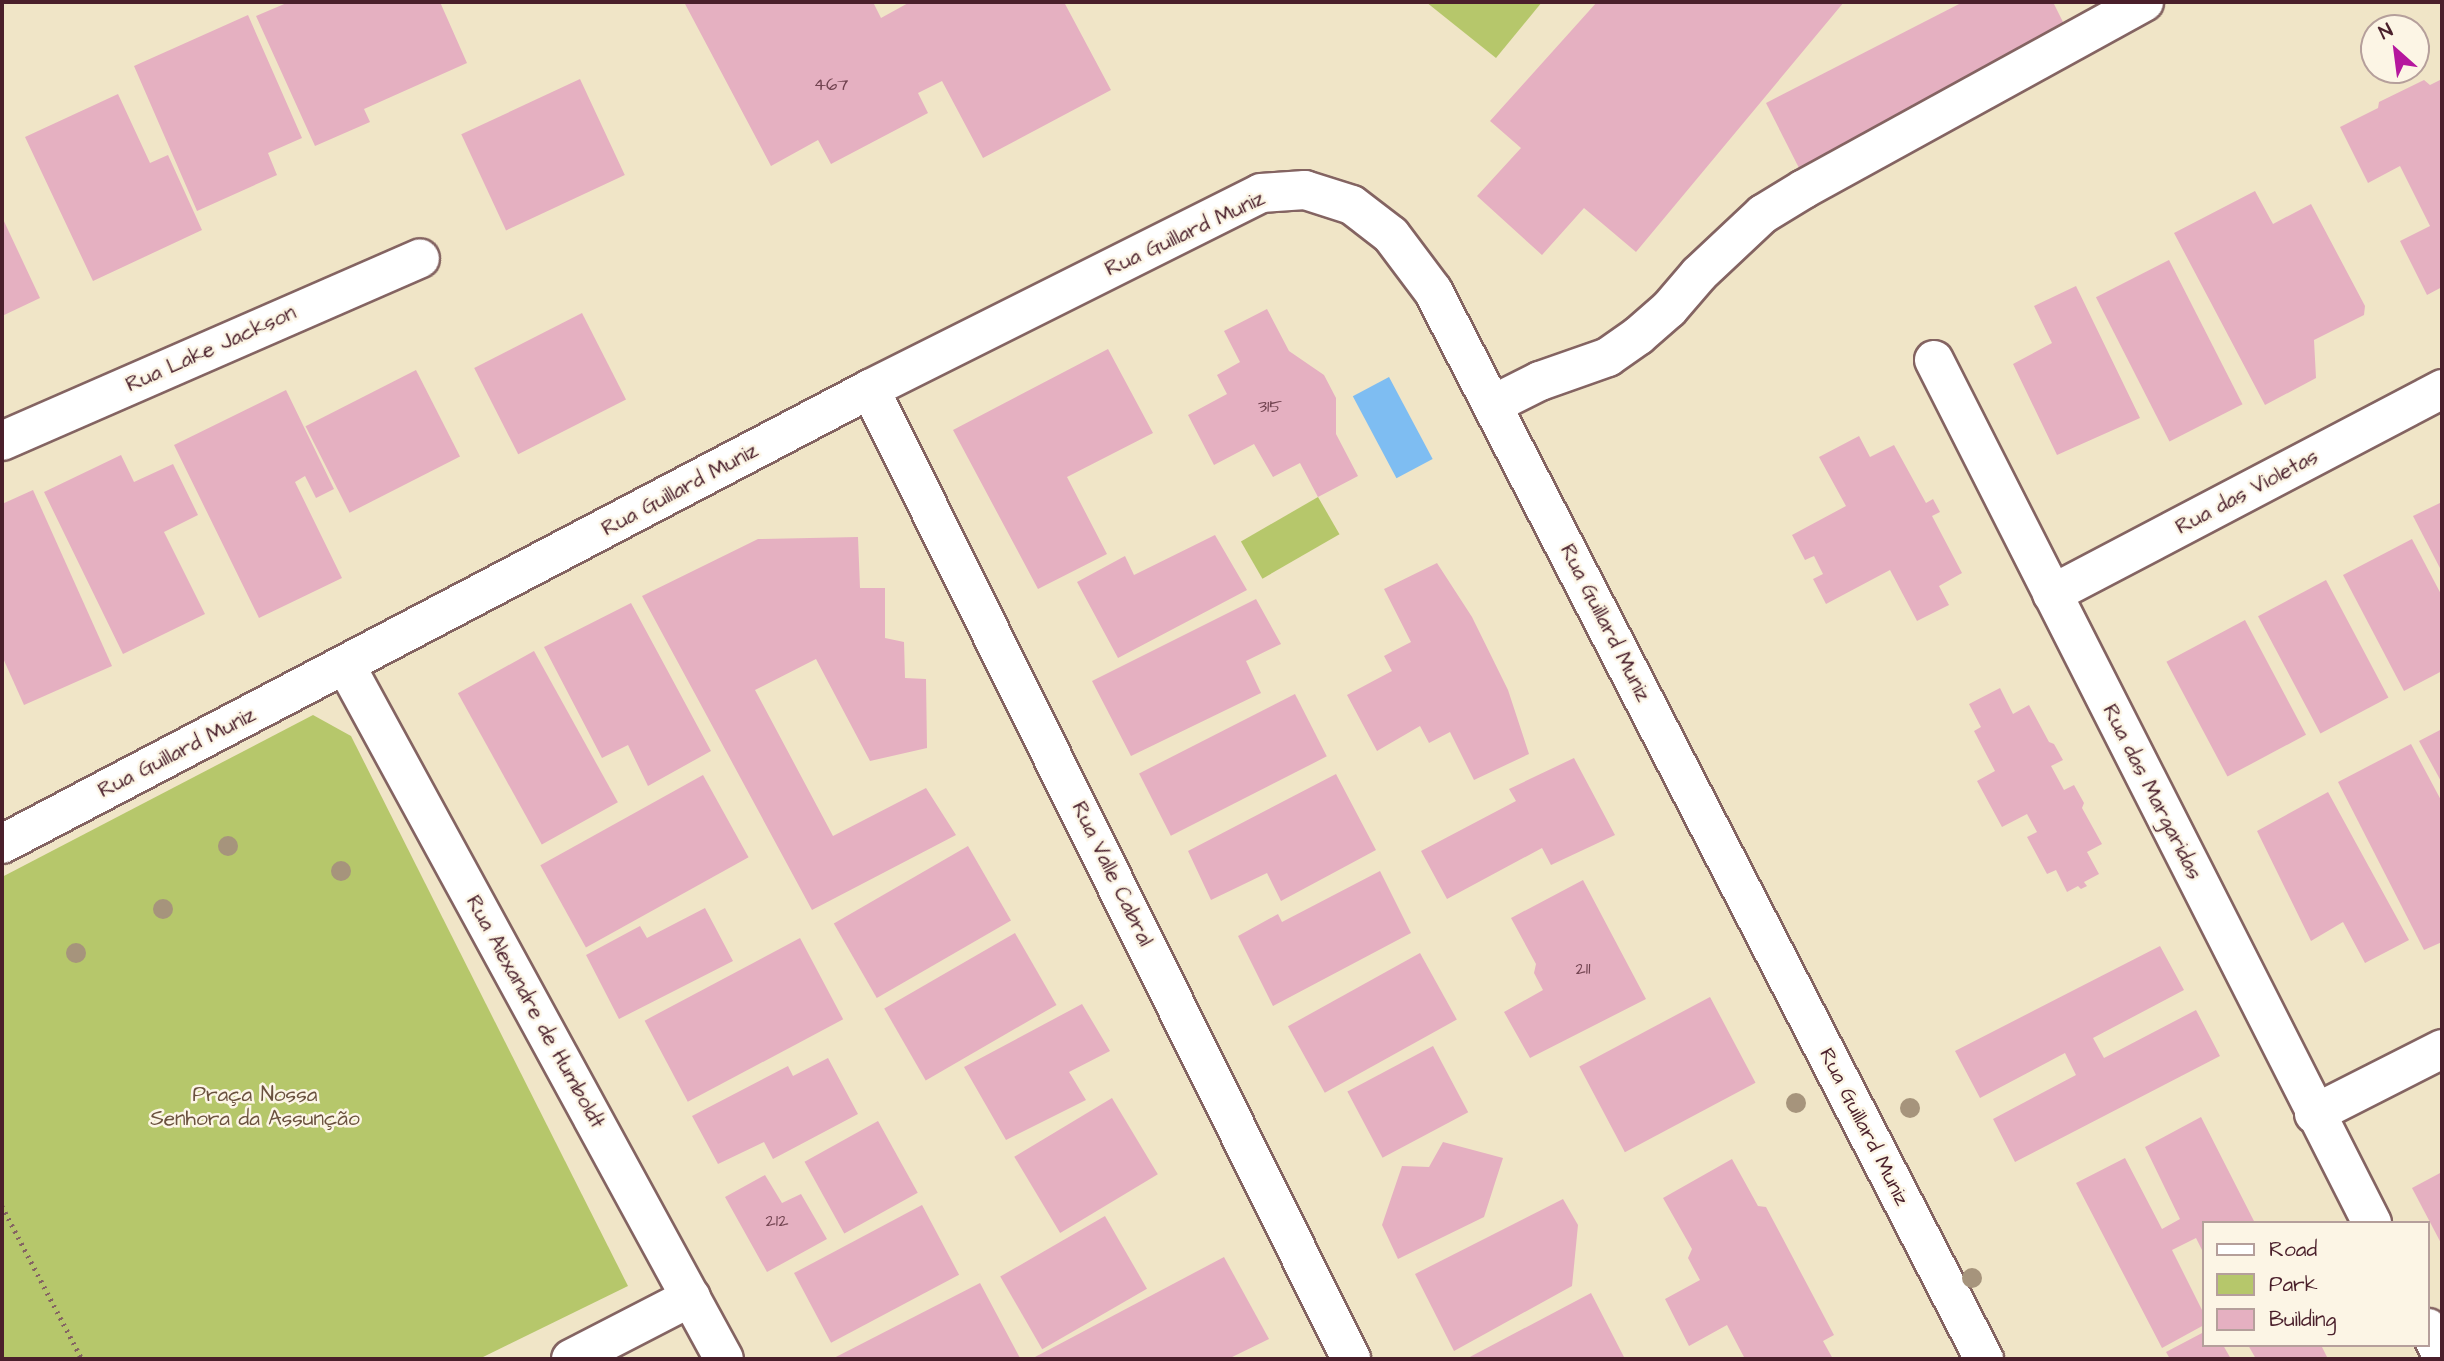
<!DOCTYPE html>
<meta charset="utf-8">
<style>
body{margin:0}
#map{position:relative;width:2444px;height:1361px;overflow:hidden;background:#f0e5c7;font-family:"Architects Daughter",sans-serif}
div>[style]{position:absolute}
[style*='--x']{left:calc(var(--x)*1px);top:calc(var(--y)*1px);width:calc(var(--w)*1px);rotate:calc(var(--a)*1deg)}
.green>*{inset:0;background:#b6c76b;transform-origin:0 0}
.water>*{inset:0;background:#7ebdf2;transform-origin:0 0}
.building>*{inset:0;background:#e5b0c1;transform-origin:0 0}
.path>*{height:4.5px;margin-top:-2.25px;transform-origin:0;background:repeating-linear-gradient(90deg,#846462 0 2px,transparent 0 7px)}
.roads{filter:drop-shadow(2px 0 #846462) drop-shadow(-2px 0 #846462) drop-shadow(0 2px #846462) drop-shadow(0 -2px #846462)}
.minor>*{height:38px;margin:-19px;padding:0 19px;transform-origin:19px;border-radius:19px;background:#fff}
.trees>*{width:20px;height:20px;margin:-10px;border-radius:50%;background:#a6947c}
span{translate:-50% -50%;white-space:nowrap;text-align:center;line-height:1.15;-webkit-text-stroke:5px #fcf5e5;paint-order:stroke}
.number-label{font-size:18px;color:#714350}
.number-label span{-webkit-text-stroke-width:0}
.street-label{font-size:21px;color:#4a1f2b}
.park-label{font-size:21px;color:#6a513e}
.frame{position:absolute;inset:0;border:4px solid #4a1f2b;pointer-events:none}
.legend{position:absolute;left:2202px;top:1221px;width:228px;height:126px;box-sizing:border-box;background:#fcf5e5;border:2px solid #b59f9b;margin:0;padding:9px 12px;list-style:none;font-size:21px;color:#4a1f2b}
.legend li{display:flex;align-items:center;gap:14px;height:35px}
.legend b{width:35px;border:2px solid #b59f9b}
.north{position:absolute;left:2360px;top:14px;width:70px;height:70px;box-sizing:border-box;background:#fcf5e5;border:2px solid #b59f9b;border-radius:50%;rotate:332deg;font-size:19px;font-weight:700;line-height:28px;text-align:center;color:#4a1f2b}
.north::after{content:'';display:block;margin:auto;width:24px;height:32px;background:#b5179e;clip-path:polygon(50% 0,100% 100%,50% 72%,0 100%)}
</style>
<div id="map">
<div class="green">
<i style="clip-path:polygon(1426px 2px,1542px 2px,1496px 58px)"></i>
<i style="left:1318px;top:497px;width:43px;height:89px;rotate:60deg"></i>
<i style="clip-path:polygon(313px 715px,351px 736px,628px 1286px,479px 1359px,2px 1359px,2px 877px)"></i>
</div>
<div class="water">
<i style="left:1389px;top:377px;width:93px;height:41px;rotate:62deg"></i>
</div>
<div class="building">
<i style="clip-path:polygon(289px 2px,440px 2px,467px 63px,364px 109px,370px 122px,315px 146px,256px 16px)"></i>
<i style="clip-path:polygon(684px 2px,873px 2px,881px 18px,910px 2px,1064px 2px,1111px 90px,983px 158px,942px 81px,918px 93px,928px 113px,831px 164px,818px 140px,771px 166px)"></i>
<i style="clip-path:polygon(1597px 2px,1844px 2px,1636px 252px,1584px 208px,1542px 255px,1477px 196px,1521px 148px,1490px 121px)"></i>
<i style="clip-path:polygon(1963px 2px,2053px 2px,2067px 30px,1799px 168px,1766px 103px)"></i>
<i style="clip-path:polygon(248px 15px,302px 138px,268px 153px,277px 175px,197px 211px,134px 66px)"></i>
<i style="left:580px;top:79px;width:106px;height:131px;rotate:65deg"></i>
<i style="clip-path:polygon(2442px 79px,2442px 287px,2427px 295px,2400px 241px,2430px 226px,2400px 166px,2368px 183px,2340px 127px,2378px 108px,2379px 102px,2424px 80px,2430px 85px)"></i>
<i style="clip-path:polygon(118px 94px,150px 163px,168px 155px,202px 230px,93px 281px,25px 137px)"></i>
<i style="clip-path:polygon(2255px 191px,2273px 224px,2311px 204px,2365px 306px,2364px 315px,2314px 340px,2316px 378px,2265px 405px,2174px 233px)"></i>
<i style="clip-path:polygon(2px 217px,40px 298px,2px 316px)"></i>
<i style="left:2169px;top:260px;width:162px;height:82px;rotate:63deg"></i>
<i style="clip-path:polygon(2076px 286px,2140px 418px,2057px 455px,2013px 364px,2052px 343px,2034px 306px)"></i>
<i style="clip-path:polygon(1267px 309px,1289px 351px,1324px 375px,1336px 398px,1336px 434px,1358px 476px,1318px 497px,1300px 463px,1273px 477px,1254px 444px,1214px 465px,1188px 415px,1227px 394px,1217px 375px,1240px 362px,1224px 331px)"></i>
<i style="left:582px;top:313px;width:97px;height:121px;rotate:63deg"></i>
<i style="clip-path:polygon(1108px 349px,1153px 433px,1067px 477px,1107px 554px,1038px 589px,953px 430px)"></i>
<i style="left:416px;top:370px;width:97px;height:124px;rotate:63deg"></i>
<i style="clip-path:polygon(286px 390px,334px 489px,316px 498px,305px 476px,295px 482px,342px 578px,259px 618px,174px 445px)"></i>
<i style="clip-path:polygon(1859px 436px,1870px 457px,1894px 445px,1926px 503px,1933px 499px,1940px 512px,1932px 516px,1962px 573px,1939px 586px,1949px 605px,1917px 621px,1890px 570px,1826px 604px,1813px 579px,1823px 574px,1814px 556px,1805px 560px,1792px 535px,1846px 506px,1819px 457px)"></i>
<i style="clip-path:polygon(121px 455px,134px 482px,173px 464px,198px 515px,164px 532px,205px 614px,123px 654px,44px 492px)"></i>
<i style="clip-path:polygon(33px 490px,112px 666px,24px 705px,2px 656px,2px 504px)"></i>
<i style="clip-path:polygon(2442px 502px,2442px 572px,2413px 516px)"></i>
<i style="clip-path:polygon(1215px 535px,1247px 590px,1118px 658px,1077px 582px,1125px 556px,1134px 575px)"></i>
<i style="clip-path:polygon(858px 537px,860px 588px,885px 588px,885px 638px,904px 642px,905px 678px,926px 679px,927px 748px,870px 761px,816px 659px,755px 690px,833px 836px,926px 788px,956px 835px,812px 910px,642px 596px,758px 539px)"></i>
<i style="clip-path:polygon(2412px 539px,2442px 596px,2442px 671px,2404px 691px,2343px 575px)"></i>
<i style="clip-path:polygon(1437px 563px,1472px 617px,1508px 690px,1529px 754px,1474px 780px,1450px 732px,1429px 743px,1420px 726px,1377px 751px,1347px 695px,1392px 671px,1384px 656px,1411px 642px,1384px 589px)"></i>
<i style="left:2326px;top:580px;width:133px;height:77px;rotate:62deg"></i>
<i style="clip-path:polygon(1256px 599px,1281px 644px,1246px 661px,1261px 693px,1131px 756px,1092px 681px)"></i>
<i style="clip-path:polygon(631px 603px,711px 751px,648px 786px,628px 745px,602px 758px,544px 647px)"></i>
<i style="left:2245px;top:620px;width:130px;height:89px;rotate:62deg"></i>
<i style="left:534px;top:651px;width:173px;height:87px;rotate:61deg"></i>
<i style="clip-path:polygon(2000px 688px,2013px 714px,2029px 705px,2049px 742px,2054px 744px,2063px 760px,2051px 766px,2064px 790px,2074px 785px,2084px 803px,2082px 808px,2102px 844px,2087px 852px,2099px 874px,2084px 882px,2087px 886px,2081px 889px,2078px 886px,2067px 892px,2056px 870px,2047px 874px,2027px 837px,2037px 832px,2027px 814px,2002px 827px,1977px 781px,1995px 771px,1974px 731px,1981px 727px,1969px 704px)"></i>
<i style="left:1295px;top:694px;width:70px;height:175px;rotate:63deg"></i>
<i style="clip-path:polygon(2442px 729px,2442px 783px,2419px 741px)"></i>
<i style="clip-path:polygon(2411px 744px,2442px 802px,2442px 942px,2424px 950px,2338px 782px)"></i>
<i style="clip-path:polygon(1574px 758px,1615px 835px,1551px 865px,1542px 848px,1447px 899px,1421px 851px,1516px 801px,1509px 789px)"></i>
<i style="clip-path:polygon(1336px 774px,1376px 850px,1281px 901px,1267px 873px,1211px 900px,1188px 851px)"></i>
<i style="left:703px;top:775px;width:94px;height:186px;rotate:61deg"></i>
<i style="clip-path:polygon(2328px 792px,2409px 940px,2365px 963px,2343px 922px,2311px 941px,2257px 831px)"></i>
<i style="left:968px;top:846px;width:86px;height:155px;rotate:60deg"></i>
<i style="clip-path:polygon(1380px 871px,1411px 933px,1273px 1006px,1238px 936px,1278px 914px,1282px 922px)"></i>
<i style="clip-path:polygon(1583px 880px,1646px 999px,1530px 1058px,1504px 1012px,1543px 990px,1534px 973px,1536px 964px,1511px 918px)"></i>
<i style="clip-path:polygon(705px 908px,733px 961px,619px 1019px,586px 955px,640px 926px,647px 938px)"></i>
<i style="left:1015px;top:933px;width:83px;height:151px;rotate:60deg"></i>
<i style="left:800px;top:938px;width:92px;height:176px;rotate:62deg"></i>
<i style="clip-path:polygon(2160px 946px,2184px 990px,2093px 1038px,2104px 1058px,2196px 1010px,2220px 1056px,2015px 1162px,1993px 1119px,2076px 1075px,2065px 1053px,1980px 1098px,1955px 1051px)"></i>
<i style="left:1420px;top:953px;width:76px;height:151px;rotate:61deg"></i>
<i style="left:1710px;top:997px;width:97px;height:148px;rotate:62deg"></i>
<i style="clip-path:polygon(1082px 1004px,1110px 1051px,1069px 1072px,1086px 1100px,1006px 1140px,964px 1067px)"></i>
<i style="left:1433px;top:1046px;width:75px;height:97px;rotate:62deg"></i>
<i style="clip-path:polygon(828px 1058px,858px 1114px,773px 1159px,764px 1142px,718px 1164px,692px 1116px,788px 1066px,793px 1076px)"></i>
<i style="left:1112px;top:1098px;width:89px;height:114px;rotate:59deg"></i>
<i style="clip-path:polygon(2201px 1117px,2255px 1223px,2204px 1223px,2204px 1254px,2196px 1238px,2172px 1250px,2204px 1314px,2204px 1325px,2162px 1348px,2076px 1183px,2125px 1158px,2162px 1229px,2180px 1219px,2145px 1147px)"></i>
<i style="left:878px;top:1121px;width:82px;height:84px;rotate:61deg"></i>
<i style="clip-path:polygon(1443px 1142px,1503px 1158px,1484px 1217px,1398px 1259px,1382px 1225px,1402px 1166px,1429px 1167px)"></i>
<i style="clip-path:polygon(1732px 1159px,1758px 1206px,1766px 1207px,1834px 1335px,1823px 1341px,1833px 1359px,1745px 1359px,1727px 1325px,1689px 1346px,1665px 1299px,1700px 1280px,1688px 1258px,1692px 1249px,1663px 1198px)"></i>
<i style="clip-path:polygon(2442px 1172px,2442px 1245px,2412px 1188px)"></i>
<i style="clip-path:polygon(765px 1175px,782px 1203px,801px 1194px,827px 1239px,767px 1272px,725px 1197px)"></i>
<i style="clip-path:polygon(1563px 1199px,1578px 1225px,1572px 1286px,1454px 1351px,1415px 1274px)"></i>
<i style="left:922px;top:1205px;width:79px;height:145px;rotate:62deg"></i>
<i style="left:1105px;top:1216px;width:84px;height:121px;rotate:60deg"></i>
<i style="clip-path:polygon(1224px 1257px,1269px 1339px,1228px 1359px,1035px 1357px)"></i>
<i style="clip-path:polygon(980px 1283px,1020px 1358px,832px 1359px)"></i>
<i style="clip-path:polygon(1591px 1293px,1625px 1359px,1466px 1359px)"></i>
<i style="clip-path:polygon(2204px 1332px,2204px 1345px,2223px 1345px,2231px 1359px,2170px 1359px,2166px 1352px)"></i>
<i style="clip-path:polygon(2248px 1345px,2321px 1345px,2328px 1359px,2256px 1359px)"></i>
</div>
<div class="path">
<i style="--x:2;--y:1206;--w:173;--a:62.4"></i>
</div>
<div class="roads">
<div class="minor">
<i style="--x:1934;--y:360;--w:968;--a:63.09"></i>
<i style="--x:870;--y:389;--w:1083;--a:63.62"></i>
<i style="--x:1492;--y:405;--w:54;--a:-26.6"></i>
<i style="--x:1540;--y:381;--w:72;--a:-19.4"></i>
<i style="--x:1608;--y:357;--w:37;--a:-35"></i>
<i style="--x:1638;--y:336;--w:41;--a:-41.1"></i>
<i style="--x:1669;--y:309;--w:46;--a:-49.4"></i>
<i style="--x:1699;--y:274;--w:88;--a:-43.2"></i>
<i style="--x:1763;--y:214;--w:48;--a:-31.4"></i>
<i style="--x:1804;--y:189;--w:388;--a:-28.8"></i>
<i style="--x:2;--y:441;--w:456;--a:-23.6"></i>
<i style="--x:2052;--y:594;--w:441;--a:-27.7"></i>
<i style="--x:346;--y:666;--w:789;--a:61.39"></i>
<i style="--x:2;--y:844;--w:980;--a:-27.66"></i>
<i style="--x:870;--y:389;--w:437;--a:-26.6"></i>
<i style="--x:1261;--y:193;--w:44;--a:-3.9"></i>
<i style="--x:1305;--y:190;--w:49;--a:17.7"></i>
<i style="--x:1352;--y:205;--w:49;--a:37.6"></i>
<i style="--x:1391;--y:235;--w:70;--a:53.1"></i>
<i style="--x:1433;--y:291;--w:1202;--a:62.71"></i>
<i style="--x:2314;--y:1114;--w:144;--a:-26.9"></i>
<i style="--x:2428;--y:1328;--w:30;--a:63"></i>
<i style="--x:571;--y:1359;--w:135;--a:-27.3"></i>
</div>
</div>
<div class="trees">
<i style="left:228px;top:846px"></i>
<i style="left:341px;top:871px"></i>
<i style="left:163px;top:909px"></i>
<i style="left:76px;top:953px"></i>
<i style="left:1796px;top:1103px"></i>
<i style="left:1910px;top:1108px"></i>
<i style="left:1972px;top:1278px"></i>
</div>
<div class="number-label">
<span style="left:831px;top:85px">467</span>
<span style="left:1270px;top:407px">315</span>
<span style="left:1583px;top:969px">211</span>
<span style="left:777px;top:1221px">212</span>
</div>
<div class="street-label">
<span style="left:1185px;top:234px;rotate:-25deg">Rua Guillard Muniz</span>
<span style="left:211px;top:349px;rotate:-24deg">Rua Lake Jackson</span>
<span style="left:680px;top:490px;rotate:-28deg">Rua Guillard Muniz</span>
<span style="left:2247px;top:492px;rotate:-28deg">Rua das Violetas</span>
<span style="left:1605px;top:623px;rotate:63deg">Rua Guillard Muniz</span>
<span style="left:177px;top:753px;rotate:-27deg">Rua Guillard Muniz</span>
<span style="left:2152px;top:792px;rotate:63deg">Rua das Margaridas</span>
<span style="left:1112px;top:874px;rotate:64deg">Rua Valle Cabral</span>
<span style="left:535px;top:1012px;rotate:61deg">Rua Alexandre de Humboldt</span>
<span style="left:1864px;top:1127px;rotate:63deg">Rua Guillard Muniz</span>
</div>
<div class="park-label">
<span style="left:255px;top:1107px">Praça Nossa<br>Senhora da Assunção</span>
</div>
<div class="frame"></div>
<ul class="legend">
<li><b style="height:9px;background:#fff"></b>Road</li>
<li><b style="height:19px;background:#b6c76b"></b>Park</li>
<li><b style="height:19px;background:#e5b0c1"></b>Building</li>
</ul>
<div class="north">N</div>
</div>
